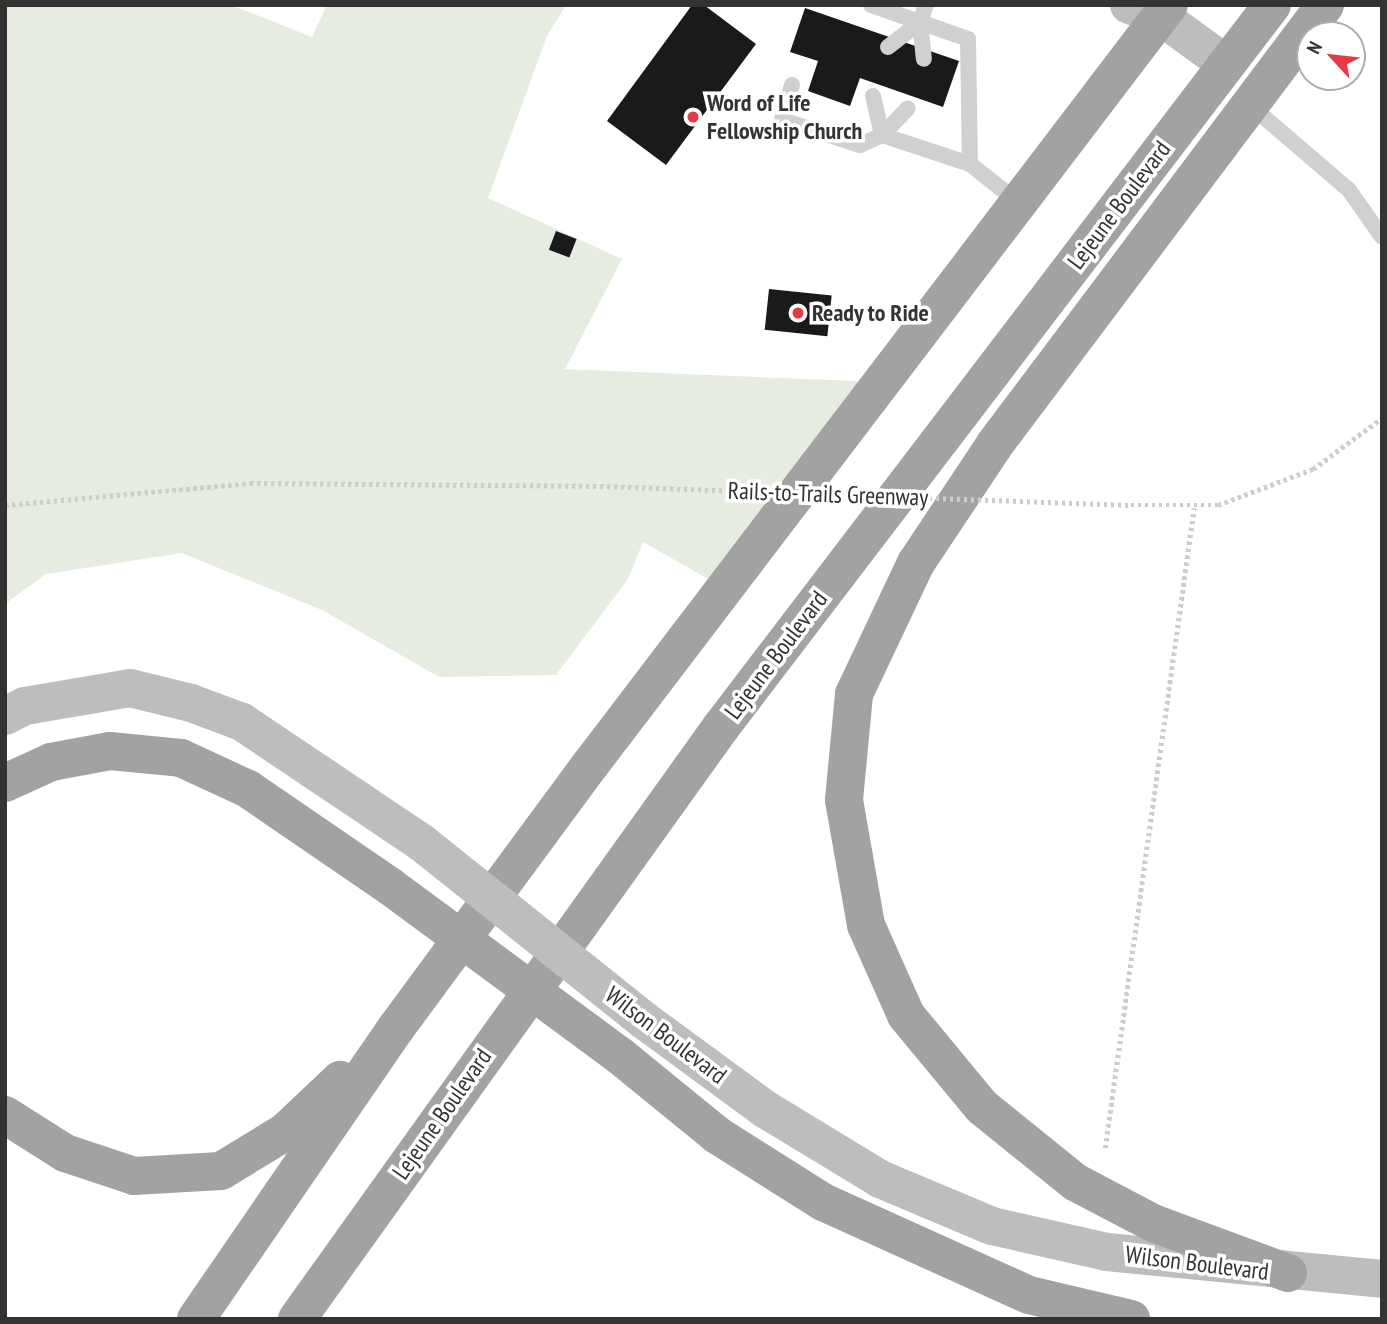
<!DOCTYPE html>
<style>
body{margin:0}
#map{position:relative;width:1387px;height:1324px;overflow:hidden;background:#fff;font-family:"PT Sans Narrow",sans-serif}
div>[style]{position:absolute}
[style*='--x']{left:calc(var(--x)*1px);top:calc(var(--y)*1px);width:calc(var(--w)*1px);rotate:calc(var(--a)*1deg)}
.green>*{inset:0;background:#e6ecdf}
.building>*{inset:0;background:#1a1a1a;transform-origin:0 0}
.path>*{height:4.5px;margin-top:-2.25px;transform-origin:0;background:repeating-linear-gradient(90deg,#cdcdcd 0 3.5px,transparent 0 7px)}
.service>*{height:16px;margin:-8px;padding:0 8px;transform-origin:8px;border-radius:8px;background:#d0d0d0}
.secondary>*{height:38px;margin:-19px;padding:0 19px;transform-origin:19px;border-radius:19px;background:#bdbdbd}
.trunk>*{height:38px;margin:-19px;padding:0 19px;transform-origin:19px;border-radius:19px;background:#a2a2a2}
.path-bridge>*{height:4.5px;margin-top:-2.25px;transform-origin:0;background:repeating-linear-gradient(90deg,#cdcdcd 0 3.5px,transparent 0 7px)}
.secondary-bridge>*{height:38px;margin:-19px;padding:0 19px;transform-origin:19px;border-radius:19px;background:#bdbdbd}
.trunk-bridge>*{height:38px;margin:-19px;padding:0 19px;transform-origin:19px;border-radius:19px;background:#a2a2a2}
.dots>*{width:19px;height:19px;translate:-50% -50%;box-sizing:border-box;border:4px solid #fff;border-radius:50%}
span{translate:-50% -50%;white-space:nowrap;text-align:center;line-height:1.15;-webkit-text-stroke:7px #fff;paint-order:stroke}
.poi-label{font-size:24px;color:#333;font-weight:700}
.left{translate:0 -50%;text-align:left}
.street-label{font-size:24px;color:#333}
.frame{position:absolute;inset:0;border:7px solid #333;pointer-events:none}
.north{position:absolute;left:1296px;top:21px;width:70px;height:70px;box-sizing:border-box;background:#fff;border:2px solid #adadad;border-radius:50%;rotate:297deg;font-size:19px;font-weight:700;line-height:28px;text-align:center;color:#333}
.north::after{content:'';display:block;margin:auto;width:24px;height:32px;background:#e63946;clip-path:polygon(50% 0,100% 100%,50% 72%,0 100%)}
</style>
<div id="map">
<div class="green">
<i style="clip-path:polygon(5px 5px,231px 5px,312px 37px,327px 5px,566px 5px,547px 36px,488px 198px,622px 259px,565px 369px,880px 382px,724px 588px,643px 542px,628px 579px,556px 675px,439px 677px,322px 610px,182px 553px,46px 574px,5px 604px)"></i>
</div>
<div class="building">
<i style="clip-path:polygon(692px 5px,704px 5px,756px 44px,666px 165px,607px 121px)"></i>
<i style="clip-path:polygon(805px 8px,959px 61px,943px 107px,860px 78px,850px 106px,808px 91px,818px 61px,790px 52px)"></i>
<i style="left:556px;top:231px;width:22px;height:20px;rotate:21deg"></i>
<i style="left:769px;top:289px;width:63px;height:41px;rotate:6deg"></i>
</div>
<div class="path">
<i style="--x:5;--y:505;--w:246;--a:-5.1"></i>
<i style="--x:250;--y:483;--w:350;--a:0.5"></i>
<i style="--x:1131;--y:505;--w:87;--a:0"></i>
<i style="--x:1218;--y:505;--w:102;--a:-20.8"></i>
<i style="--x:1313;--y:469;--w:86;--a:-36.5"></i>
<i style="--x:1105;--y:1148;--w:646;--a:-82.08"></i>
</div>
<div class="service">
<i style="--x:871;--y:5;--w:103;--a:19.3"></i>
<i style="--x:968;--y:39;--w:125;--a:89.1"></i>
<i style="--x:920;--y:22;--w:18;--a:-71"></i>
<i style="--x:888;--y:47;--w:41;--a:-38"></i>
<i style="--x:920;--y:22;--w:37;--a:84"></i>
<i style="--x:792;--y:85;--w:36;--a:106"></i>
<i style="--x:782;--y:120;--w:82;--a:17.8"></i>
<i style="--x:860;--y:145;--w:24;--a:-24"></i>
<i style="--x:882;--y:135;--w:93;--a:18.2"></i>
<i style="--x:970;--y:164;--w:61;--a:38.4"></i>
<i style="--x:873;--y:96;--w:40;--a:77"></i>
<i style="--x:882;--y:135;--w:37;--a:-46"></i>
<i style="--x:1251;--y:106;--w:129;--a:40.6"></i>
<i style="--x:1349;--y:190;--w:57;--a:54.9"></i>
</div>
<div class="secondary">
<i style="--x:1129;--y:5;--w:33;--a:20"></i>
<i style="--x:1160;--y:16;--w:82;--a:36"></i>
<i style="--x:5;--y:716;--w:22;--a:-27"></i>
<i style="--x:25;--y:706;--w:107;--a:-9.7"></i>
<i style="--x:130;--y:688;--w:63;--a:13.8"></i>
<i style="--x:191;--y:703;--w:54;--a:20.4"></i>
<i style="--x:242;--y:722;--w:217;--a:33.9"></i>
<i style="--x:645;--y:1021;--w:149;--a:36.3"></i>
<i style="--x:765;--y:1109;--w:135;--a:31.3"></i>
<i style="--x:880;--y:1179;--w:121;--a:22.8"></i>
<i style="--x:992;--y:1226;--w:118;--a:12.7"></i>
<i style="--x:1107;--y:1252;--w:276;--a:5.6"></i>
</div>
<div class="trunk">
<i style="--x:5;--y:783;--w:51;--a:-24.5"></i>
<i style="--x:51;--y:762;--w:60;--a:-10.6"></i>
<i style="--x:110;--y:751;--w:71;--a:5.6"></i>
<i style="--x:181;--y:758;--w:74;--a:24.8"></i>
<i style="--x:248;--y:789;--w:173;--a:34.4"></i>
<i style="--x:619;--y:1055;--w:127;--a:39.2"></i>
<i style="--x:717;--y:1135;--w:125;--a:32.3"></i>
<i style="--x:823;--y:1202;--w:226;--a:24.3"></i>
<i style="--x:1029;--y:1295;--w:105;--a:13.2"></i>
<i style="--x:5;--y:1115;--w:71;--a:32.3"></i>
<i style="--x:65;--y:1153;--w:73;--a:18.4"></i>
<i style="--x:134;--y:1176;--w:87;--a:-3.3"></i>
<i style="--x:221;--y:1171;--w:75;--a:-31.4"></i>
<i style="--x:285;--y:1132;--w:76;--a:-43.4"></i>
<i style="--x:1288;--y:1273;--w:144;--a:-159.7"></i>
<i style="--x:1153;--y:1223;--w:88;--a:-152.3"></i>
<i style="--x:1075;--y:1182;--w:119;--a:-141.1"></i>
<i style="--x:982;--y:1107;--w:119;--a:-129.6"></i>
<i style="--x:906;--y:1015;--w:98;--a:-114"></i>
<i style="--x:866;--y:925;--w:127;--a:-100"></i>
<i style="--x:844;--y:800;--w:106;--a:-84.6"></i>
<i style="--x:854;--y:694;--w:145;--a:-64.7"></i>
<i style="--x:916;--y:563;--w:143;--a:-56.4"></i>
<i style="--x:995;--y:444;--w:549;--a:-53.07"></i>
<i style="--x:196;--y:1319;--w:353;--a:-55.5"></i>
<i style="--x:396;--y:1028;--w:327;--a:-53.6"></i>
<i style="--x:590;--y:765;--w:955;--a:-52.7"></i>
<i style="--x:297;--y:1319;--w:728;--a:-54.39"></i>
<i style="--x:721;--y:727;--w:908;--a:-52.65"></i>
</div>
<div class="path-bridge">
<i style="--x:600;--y:486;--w:531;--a:2.05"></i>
</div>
<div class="secondary-bridge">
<i style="--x:422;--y:843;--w:285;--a:38.6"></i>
</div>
<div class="trunk-bridge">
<i style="--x:391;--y:887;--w:283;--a:36.4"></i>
</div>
<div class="dots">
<i style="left:693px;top:117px;background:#e63946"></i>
<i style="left:798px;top:313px;background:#e63946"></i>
</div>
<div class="poi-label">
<span class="left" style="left:707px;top:117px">Word of Life<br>Fellowship Church</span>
<span class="left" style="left:812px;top:313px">Ready to Ride</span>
</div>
<div class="street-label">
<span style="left:1119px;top:205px;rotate:-53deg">Lejeune Boulevard</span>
<span style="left:828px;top:494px;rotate:2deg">Rails-to-Trails Greenway</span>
<span style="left:776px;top:655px;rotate:-53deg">Lejeune Boulevard</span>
<span style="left:666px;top:1035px;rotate:37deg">Wilson Boulevard</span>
<span style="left:442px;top:1114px;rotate:-55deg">Lejeune Boulevard</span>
<span style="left:1197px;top:1263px;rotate:7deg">Wilson Boulevard</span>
</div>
<div class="frame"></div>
<div class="north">N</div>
</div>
